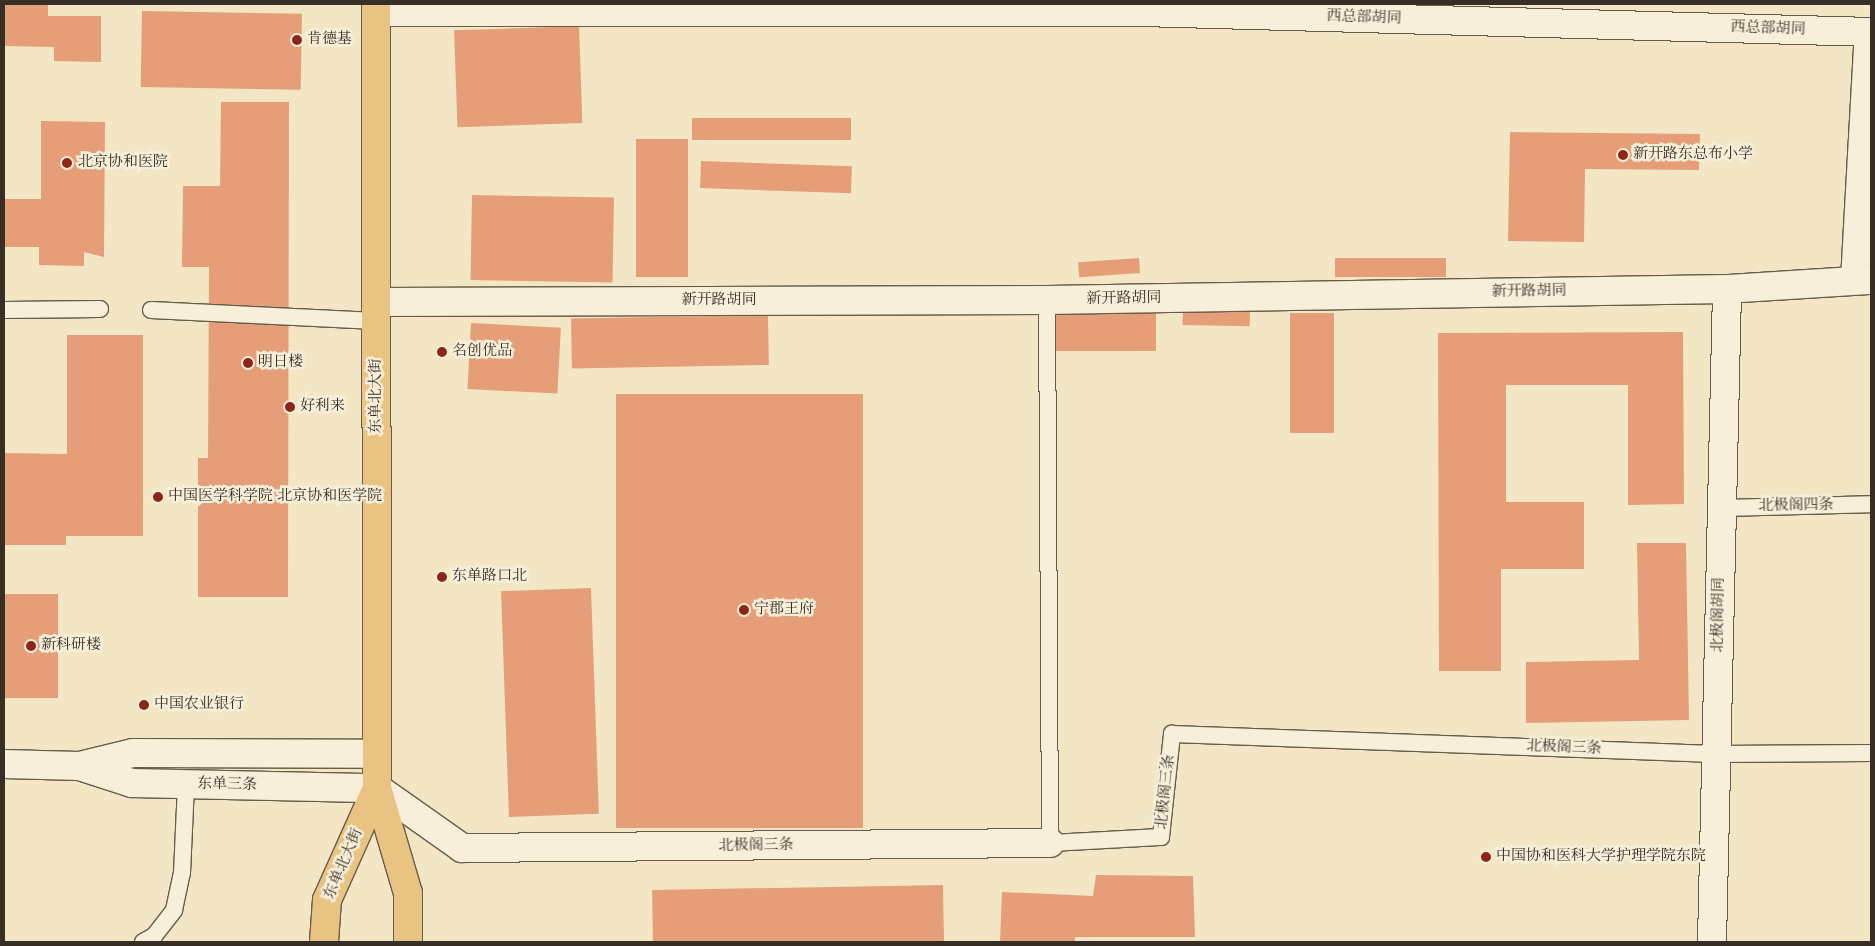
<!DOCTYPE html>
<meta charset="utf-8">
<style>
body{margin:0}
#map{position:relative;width:1875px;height:946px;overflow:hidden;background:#f2e6c4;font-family:"Old Standard TT","Noto Serif SC",serif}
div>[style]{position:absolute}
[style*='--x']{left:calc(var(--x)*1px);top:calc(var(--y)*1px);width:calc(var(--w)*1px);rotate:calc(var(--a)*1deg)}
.building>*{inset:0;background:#e69e79;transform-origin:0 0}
.roads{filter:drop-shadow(1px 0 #665c4d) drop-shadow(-1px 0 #665c4d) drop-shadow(0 1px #665c4d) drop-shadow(0 -1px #665c4d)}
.lane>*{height:16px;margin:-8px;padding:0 8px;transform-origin:8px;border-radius:8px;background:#f7efd9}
.street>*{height:28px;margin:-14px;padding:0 14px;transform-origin:14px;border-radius:14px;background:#f7efd9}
.secondary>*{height:28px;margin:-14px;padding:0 14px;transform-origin:14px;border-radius:14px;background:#f7efd9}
.primary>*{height:28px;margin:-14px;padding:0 14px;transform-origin:14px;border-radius:14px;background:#e9c382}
.dots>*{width:14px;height:14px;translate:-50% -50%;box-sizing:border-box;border:2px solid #f7efd9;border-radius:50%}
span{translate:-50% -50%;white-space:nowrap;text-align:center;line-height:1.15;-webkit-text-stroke:5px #f7efd9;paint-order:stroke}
.street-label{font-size:15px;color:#372e25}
.poi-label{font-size:15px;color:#372e25}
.left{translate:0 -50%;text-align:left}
.frame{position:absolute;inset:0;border:5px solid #372e25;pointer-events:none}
</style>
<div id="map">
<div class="building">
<i style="clip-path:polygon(4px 4px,48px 4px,48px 16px,101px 16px,101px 62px,54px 61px,54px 47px,4px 46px)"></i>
<i style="left:142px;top:11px;width:160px;height:76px;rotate:1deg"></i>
<i style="left:579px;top:26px;width:97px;height:125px;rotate:88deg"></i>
<i style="clip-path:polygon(221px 102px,289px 102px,288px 597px,198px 597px,198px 458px,208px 458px,209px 267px,182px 267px,183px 186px,220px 186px)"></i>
<i style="left:692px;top:118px;width:159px;height:22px"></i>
<i style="clip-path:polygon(41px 121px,105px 122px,104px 257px,84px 252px,84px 266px,39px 265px,39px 247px,4px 247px,4px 199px,41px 199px)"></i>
<i style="clip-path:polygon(1510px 132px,1700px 134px,1699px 170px,1585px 169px,1584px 242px,1508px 241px)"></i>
<i style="left:636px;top:139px;width:52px;height:138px"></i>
<i style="left:701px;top:161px;width:151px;height:27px;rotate:2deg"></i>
<i style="left:472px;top:195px;width:142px;height:85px;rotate:1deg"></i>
<i style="left:1139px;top:258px;width:15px;height:61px;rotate:86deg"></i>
<i style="left:1335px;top:258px;width:111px;height:19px"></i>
<i style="left:1183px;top:306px;width:67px;height:19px;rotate:1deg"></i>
<i style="left:1054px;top:312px;width:102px;height:39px"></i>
<i style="left:1290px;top:313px;width:44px;height:120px"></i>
<i style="left:768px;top:315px;width:50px;height:197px;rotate:89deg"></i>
<i style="left:471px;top:323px;width:90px;height:66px;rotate:3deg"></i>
<i style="clip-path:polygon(1683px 332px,1684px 504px,1628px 505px,1628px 385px,1506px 385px,1506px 502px,1584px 502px,1584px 569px,1501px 569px,1501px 671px,1439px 671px,1438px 333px)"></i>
<i style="clip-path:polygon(67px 335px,143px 335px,143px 536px,66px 536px,66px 545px,4px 545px,4px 453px,67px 454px)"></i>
<i style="left:616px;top:394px;width:247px;height:434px"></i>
<i style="clip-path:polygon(1637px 543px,1686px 543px,1689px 720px,1526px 723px,1526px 662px,1639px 660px)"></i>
<i style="left:591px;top:588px;width:226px;height:90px;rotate:88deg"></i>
<i style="left:4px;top:594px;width:54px;height:104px"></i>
<i style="clip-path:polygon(1096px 875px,1193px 876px,1195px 937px,1075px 937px,1075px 942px,1000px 942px,1002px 892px,1093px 896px)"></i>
<i style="left:943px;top:885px;width:57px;height:291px;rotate:89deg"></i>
</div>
<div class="roads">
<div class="lane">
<i style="--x:1047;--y:300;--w:543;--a:89.68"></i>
<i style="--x:1050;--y:843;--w:111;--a:-3.1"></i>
<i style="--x:1161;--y:837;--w:104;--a:-83.9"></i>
<i style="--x:1172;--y:734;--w:543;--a:2.11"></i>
<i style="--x:1715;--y:754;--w:156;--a:-0.4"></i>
<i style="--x:4;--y:310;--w:96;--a:-0.6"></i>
<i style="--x:151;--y:310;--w:225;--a:2.8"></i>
<i style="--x:1722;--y:508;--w:149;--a:-1.5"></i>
<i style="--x:143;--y:942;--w:13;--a:-29"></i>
<i style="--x:154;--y:936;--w:33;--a:-52"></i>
<i style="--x:174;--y:910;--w:38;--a:-78"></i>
<i style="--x:182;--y:873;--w:89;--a:-87.4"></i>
</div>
<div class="street">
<i style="--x:376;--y:12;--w:766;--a:0"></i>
<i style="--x:1142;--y:12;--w:729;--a:1.57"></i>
<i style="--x:1855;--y:280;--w:248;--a:-86.8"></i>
<i style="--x:376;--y:302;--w:671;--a:-0.17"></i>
<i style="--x:1047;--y:300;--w:680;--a:-0.93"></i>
<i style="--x:1727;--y:289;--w:144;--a:-3.6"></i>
<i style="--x:377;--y:788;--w:104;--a:35.2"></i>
<i style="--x:462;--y:848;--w:588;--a:-0.49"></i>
<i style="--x:1712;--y:942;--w:653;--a:-88.68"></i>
</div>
<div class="secondary">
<i style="--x:4;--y:764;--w:75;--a:1.5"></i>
<i style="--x:79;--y:766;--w:56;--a:-13.5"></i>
<i style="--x:133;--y:753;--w:244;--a:0.2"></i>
<i style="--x:79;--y:766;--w:56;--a:17.8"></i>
<i style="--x:132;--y:783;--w:245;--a:1.2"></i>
</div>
<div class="primary">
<i style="--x:376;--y:4;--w:784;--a:89.93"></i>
<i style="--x:377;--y:788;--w:109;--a:73.6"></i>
<i style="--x:408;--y:893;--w:49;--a:90"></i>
<i style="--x:324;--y:942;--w:42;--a:-85.9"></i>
<i style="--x:327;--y:900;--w:123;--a:-65.9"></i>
</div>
</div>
<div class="dots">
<i style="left:297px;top:40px;background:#8f2418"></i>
<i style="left:1623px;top:155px;background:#8f2418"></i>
<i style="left:67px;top:163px;background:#8f2418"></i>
<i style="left:442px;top:352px;background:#8f2418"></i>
<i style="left:248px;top:363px;background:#8f2418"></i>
<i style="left:290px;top:407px;background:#8f2418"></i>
<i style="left:158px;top:497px;background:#8f2418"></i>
<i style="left:442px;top:577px;background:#8f2418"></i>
<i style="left:744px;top:610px;background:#8f2418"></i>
<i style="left:31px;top:646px;background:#8f2418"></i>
<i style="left:144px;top:705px;background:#8f2418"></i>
<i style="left:1486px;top:857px;background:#8f2418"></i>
</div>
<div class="street-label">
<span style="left:1364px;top:18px;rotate:2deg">西总部胡同</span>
<span style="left:1768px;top:29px;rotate:2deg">西总部胡同</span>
<span style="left:1529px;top:292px;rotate:-1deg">新开路胡同</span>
<span style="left:1124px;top:299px;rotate:-1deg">新开路胡同</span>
<span style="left:719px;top:301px">新开路胡同</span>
<span style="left:377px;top:396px;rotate:-90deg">东单北大街</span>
<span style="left:1796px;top:506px;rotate:-1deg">北极阁四条</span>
<span style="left:1719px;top:615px;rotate:-89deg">北极阁胡同</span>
<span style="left:1564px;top:748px;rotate:2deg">北极阁三条</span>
<span style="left:227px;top:785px;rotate:1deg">东单三条</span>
<span style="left:1166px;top:792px;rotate:-84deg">北极阁三条</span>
<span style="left:756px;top:846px;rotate:-1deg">北极阁三条</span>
<span style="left:344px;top:864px;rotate:-67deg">东单北大街</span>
</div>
<div class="poi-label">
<span class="left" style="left:307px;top:40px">肯德基</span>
<span class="left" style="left:1633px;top:155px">新开路东总布小学</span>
<span class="left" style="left:78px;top:163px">北京协和医院</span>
<span class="left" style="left:452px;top:352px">名创优品</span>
<span class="left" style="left:258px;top:363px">明日楼</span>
<span class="left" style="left:300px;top:407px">好利来</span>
<span class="left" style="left:168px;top:497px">中国医学科学院 北京协和医学院</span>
<span class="left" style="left:452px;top:577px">东单路口北</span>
<span class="left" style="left:754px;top:610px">宁郡王府</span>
<span class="left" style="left:41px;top:646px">新科研楼</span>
<span class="left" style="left:154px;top:705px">中国农业银行</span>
<span class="left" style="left:1496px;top:857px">中国协和医科大学护理学院东院</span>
</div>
<div class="frame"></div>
</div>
